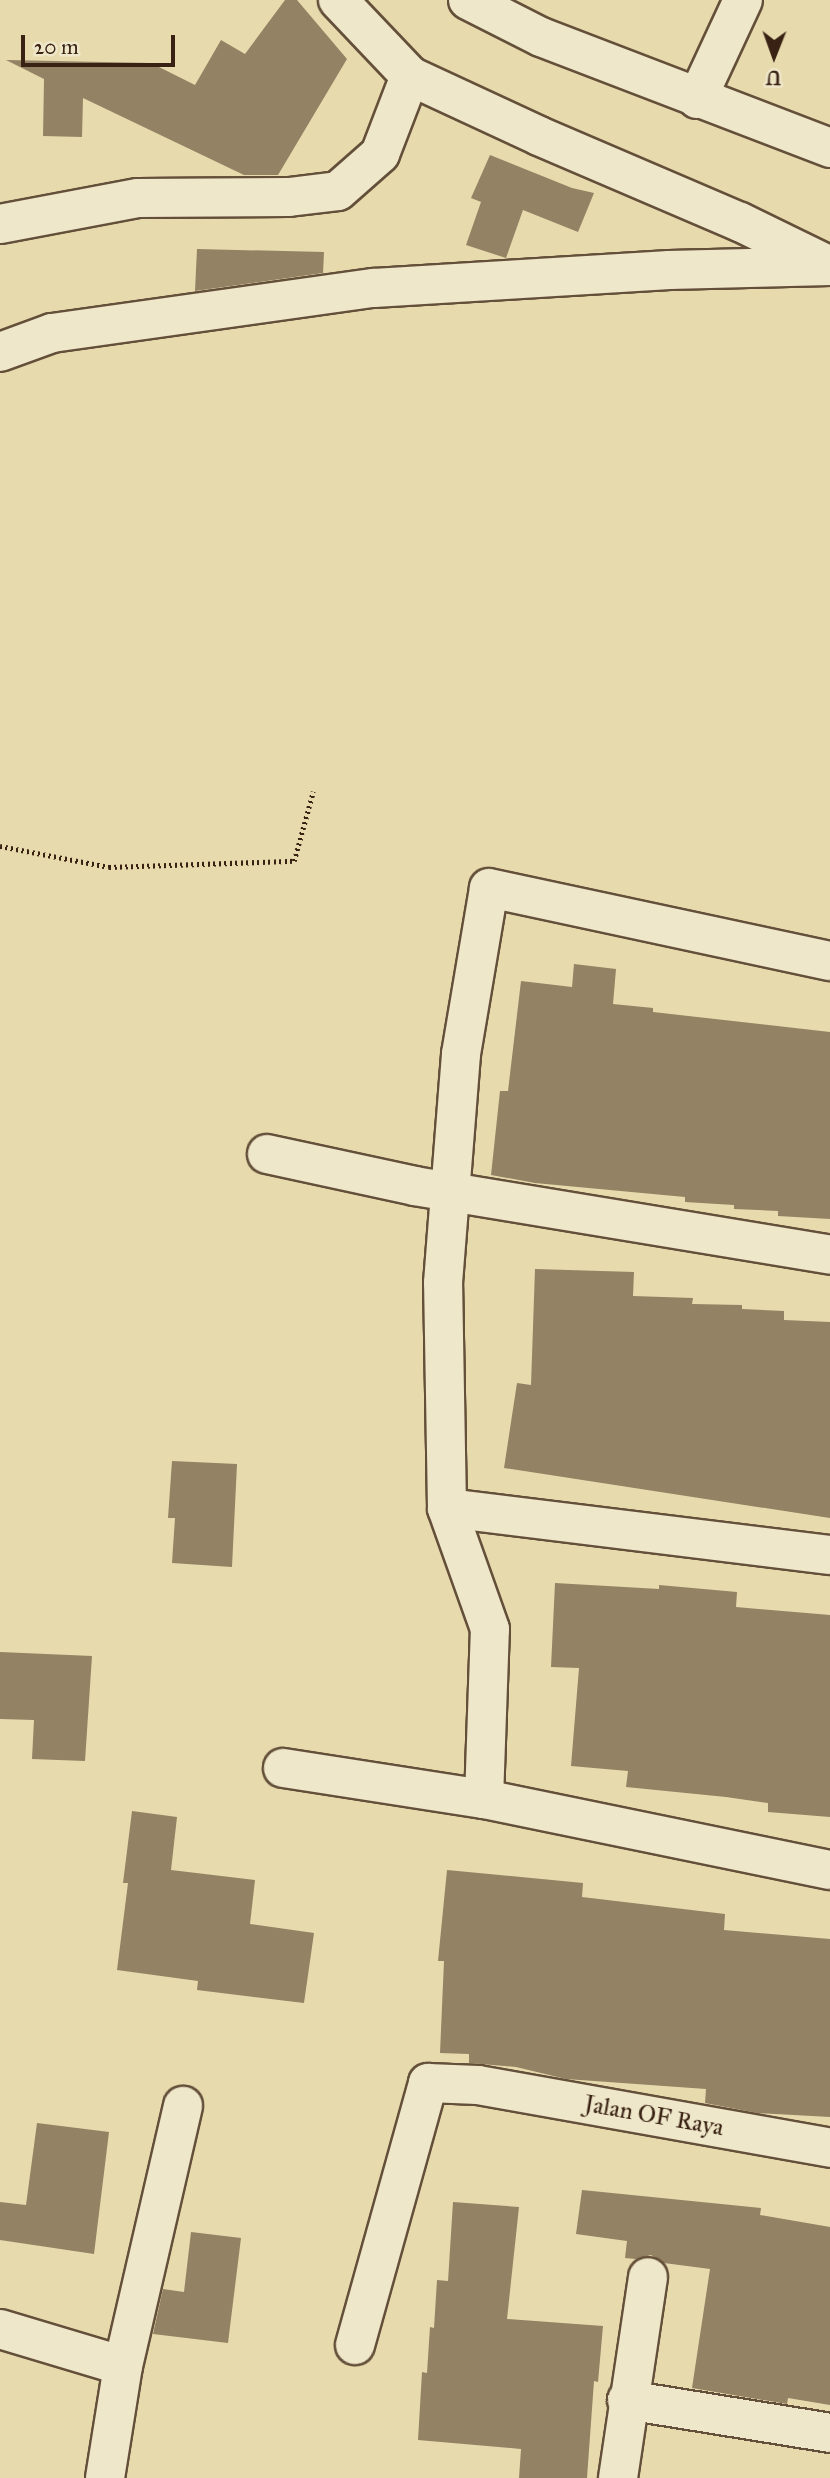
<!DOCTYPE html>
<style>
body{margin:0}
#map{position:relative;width:830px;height:2478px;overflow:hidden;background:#e7daad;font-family:"IM FELL Great Primer",serif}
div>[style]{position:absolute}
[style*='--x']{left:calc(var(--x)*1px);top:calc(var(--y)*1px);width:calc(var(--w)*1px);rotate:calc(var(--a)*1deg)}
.building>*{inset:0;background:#938263}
.path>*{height:4.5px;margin-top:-2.25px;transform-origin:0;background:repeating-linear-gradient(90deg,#392213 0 2px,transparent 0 5.5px)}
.roads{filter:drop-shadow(2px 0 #64503a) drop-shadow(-2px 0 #64503a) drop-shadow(0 2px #64503a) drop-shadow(0 -2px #64503a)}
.minor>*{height:38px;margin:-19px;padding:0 19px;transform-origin:19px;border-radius:19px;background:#efe7ca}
span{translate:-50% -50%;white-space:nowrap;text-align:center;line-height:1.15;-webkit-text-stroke:7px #efe7ca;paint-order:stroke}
.street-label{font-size:24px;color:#392213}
.north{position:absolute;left:739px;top:21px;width:70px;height:70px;-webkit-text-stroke:5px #efe7ca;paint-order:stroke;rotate:181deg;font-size:19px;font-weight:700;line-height:28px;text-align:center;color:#392213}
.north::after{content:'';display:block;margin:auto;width:24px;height:32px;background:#392213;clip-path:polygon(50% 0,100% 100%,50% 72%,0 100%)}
.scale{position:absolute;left:21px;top:35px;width:154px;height:32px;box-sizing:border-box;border:4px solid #392213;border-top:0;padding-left:9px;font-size:21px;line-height:24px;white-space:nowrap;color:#392213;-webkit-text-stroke:5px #efe7ca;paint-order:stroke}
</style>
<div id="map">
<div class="building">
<i style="clip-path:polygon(285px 0,297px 0,347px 59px,278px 175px,244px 175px,83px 98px,82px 137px,43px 136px,44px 79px,6px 60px,151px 63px,195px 85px,221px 40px,245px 54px)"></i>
<i style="clip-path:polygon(490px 155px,572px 188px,594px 193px,578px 232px,523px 210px,506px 258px,466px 245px,481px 202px,471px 198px)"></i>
<i style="clip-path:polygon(197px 249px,324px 252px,323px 273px,195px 291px)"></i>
<i style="clip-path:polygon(574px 964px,616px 969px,613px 1004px,653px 1008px,653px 1012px,830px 1032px,830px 1219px,778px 1216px,778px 1211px,734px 1209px,734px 1205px,685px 1202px,685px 1197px,535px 1183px,491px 1175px,500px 1091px,508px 1091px,521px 981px,572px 987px)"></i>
<i style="clip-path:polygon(535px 1269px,634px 1272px,633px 1296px,693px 1298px,692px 1304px,742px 1305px,742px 1309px,784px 1311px,784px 1320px,830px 1322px,830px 1518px,504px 1468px,517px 1383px,531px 1385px)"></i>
<i style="clip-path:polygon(172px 1461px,237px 1464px,232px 1567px,172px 1563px,175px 1518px,168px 1518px)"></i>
<i style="clip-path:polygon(555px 1583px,659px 1589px,659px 1585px,737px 1592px,736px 1607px,830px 1615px,830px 1817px,768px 1812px,768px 1803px,726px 1797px,626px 1787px,628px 1771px,571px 1766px,579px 1668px,551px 1667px)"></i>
<i style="clip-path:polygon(0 1652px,92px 1656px,85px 1761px,32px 1759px,34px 1720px,0 1719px)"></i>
<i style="clip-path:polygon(132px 1811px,177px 1817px,171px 1870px,255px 1880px,250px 1924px,314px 1933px,304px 2003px,197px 1990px,198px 1981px,117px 1970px,128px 1883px,123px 1883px)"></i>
<i style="clip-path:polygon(447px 1870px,583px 1883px,582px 1897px,725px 1914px,724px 1930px,830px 1939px,830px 2117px,757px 2113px,705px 2103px,706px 2089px,566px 2079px,516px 2067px,469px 2063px,469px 2054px,440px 2053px,444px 1961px,438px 1961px)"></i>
<i style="clip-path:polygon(37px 2123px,109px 2132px,94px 2254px,0 2240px,0 2202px,26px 2205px)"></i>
<i style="clip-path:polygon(582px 2190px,761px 2208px,760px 2215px,830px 2227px,830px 2405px,788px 2398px,787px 2404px,692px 2388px,710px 2269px,664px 2263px,651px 2255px,636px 2259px,625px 2258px,627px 2241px,576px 2234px)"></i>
<i style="clip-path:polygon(453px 2202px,519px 2207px,507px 2319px,603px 2326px,598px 2382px,594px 2381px,587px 2478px,519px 2478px,521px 2449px,418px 2440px,422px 2372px,427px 2373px,430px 2327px,434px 2328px,437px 2280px,448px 2281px)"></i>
<i style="clip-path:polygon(191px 2232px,241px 2238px,228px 2343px,153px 2334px,163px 2289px,184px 2292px)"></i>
</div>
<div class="path">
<i style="--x:0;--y:846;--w:111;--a:10.9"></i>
<i style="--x:109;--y:867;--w:185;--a:-1.9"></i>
<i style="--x:294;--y:861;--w:72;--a:-74.6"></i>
</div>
<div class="roads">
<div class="minor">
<i style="--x:338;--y:0;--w:105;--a:46.5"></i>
<i style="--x:410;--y:76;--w:142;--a:24.9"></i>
<i style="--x:539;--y:136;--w:219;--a:23.2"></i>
<i style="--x:740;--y:222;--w:93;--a:26"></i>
<i style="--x:468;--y:0;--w:82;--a:26.9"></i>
<i style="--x:541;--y:37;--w:310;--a:21"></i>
<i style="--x:697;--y:99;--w:109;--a:-65.1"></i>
<i style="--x:0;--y:224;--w:140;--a:-10.7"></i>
<i style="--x:138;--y:198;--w:151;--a:-0.4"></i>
<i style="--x:289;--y:197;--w:49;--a:-7"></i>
<i style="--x:338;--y:191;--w:56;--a:-41.4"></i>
<i style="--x:380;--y:154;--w:84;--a:-69"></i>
<i style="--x:0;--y:352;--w:55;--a:-20.1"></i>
<i style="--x:52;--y:333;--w:325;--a:-8"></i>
<i style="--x:374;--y:288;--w:296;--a:-3.5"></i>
<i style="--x:669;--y:270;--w:161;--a:-1.4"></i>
<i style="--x:267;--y:1154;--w:151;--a:12.2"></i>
<i style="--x:415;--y:1186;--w:421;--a:9.4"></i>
<i style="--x:447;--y:1508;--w:386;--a:7"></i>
<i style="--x:283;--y:1768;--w:203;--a:8.8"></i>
<i style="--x:484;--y:1799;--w:353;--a:11.6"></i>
<i style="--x:484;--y:1799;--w:170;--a:-88"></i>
<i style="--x:490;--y:1629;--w:128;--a:-109.6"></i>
<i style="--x:447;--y:1508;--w:225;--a:-91"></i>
<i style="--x:443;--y:1283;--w:230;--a:-85.5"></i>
<i style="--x:461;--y:1054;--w:168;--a:-80.4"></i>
<i style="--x:489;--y:888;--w:349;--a:12.1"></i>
<i style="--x:0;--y:2329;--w:128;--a:16.7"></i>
<i style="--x:355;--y:2345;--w:272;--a:-74.4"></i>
<i style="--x:428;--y:2083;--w:50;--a:2.3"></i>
<i style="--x:478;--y:2085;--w:358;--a:10.1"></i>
<i style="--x:627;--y:2400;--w:206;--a:9.2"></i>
<i style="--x:105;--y:2478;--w:113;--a:-80.9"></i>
<i style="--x:123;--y:2366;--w:267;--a:-77"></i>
<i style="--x:618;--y:2478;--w:203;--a:-81.5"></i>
</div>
</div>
<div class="street-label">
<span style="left:654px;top:2116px;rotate:10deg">Jalan OF Raya</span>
</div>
<div class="north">U</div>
<div class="scale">20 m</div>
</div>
